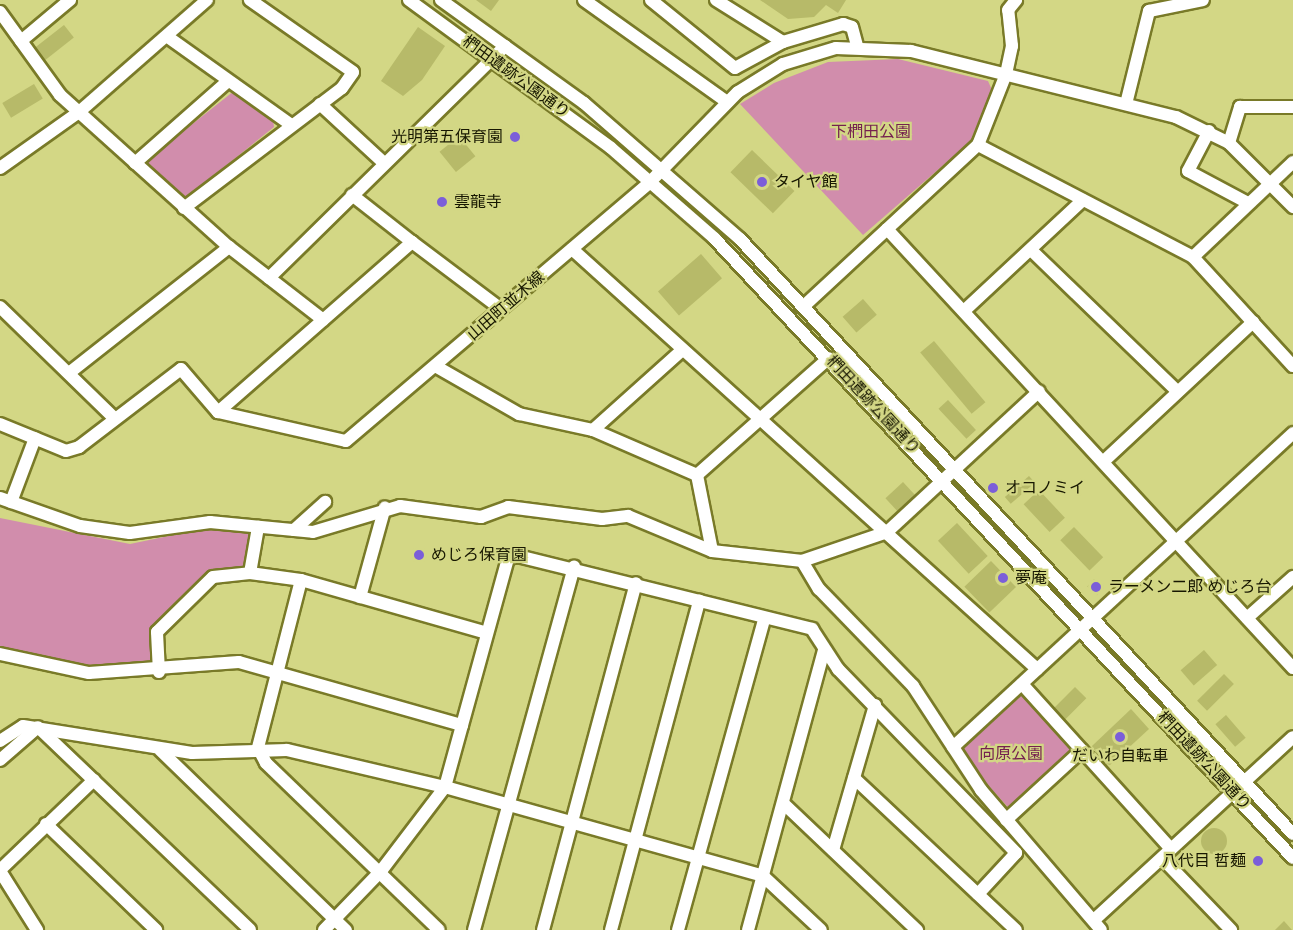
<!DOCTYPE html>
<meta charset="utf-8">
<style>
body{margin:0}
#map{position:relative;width:1293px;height:930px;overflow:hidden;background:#d3d785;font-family:Raleway,"Noto Sans JP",sans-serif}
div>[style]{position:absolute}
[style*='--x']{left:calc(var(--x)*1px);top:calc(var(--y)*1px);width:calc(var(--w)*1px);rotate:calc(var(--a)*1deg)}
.green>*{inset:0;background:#d18dac;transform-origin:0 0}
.building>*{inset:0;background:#b7ba69;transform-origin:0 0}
.round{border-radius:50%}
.roads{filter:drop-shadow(2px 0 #797a28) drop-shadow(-2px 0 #797a28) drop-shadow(0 2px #797a28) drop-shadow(0 -2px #797a28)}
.minor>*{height:12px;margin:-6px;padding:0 6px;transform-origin:6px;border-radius:6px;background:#fff}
.dots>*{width:16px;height:16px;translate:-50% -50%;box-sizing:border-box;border:3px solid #d3d785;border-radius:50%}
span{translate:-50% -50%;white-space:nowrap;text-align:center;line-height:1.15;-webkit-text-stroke:4.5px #d3d785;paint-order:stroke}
.street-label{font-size:16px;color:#171701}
.park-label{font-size:16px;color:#75214f}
.poi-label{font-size:16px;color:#171701}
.right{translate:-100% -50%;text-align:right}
.left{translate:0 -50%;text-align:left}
</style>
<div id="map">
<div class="green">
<i style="clip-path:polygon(898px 59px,988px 81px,992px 90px,970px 142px,863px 235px,740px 104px,774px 83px,828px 62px)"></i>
<i style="clip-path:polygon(234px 91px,273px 119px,274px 127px,187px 197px,177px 197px,146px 167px,147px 160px)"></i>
<i style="clip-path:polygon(0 518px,130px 544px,207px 528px,253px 531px,247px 570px,211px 573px,150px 630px,151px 664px,90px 666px,0 648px)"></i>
<i style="left:1022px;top:684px;width:89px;height:93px;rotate:48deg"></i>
</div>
<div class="building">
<i style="clip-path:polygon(476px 0,499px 0,491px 11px)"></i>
<i style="clip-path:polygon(760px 0,846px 0,838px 13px,826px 5px,814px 17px,788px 19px)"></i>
<i style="left:64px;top:25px;width:16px;height:37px;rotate:52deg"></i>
<i style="clip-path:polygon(418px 27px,445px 46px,422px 80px,403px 96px,381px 81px)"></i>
<i style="left:34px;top:84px;width:17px;height:37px;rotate:59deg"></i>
<i style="left:459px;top:136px;width:26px;height:25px;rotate:51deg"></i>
<i style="left:752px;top:150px;width:59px;height:31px;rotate:44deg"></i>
<i style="left:701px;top:254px;width:32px;height:57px;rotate:49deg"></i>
<i style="left:863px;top:299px;width:21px;height:27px;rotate:49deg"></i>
<i style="left:934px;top:341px;width:80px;height:18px;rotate:50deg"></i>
<i style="left:948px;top:400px;width:41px;height:13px;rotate:47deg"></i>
<i style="left:1029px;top:476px;width:9px;height:32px;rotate:49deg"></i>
<i style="left:903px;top:482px;width:19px;height:24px;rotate:47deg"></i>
<i style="left:1039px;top:490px;width:38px;height:21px;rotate:47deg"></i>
<i style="left:957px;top:523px;width:45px;height:26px;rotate:47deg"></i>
<i style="left:1074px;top:527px;width:42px;height:19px;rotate:46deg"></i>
<i style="left:991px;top:561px;width:36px;height:37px;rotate:46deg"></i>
<i style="left:1094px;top:579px;width:13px;height:10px;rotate:42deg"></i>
<i style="left:1204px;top:650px;width:20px;height:31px;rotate:49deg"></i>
<i style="left:1224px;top:674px;width:14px;height:38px;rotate:45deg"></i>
<i style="left:1075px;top:687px;width:16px;height:31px;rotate:45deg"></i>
<i style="clip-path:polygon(1131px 709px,1149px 729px,1110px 765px,1103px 763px,1092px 746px)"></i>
<i style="left:1226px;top:715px;width:30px;height:14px;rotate:49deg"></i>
<i class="round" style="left:1201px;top:828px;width:26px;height:26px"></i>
<i style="clip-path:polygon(1284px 921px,1292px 930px,1275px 930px)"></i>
</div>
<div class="roads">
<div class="minor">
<i style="--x:409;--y:0;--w:250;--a:36.2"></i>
<i style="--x:611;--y:148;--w:137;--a:41.1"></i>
<i style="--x:714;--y:238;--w:848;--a:46.96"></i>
<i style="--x:441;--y:0;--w:176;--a:35.8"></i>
<i style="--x:584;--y:103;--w:207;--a:41.1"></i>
<i style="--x:740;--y:239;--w:812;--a:47.1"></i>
<i style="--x:584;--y:0;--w:176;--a:35.5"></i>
<i style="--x:651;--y:0;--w:108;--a:39"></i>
<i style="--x:735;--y:68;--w:55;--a:-28.4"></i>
<i style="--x:716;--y:0;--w:79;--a:32.1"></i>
<i style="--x:783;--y:42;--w:63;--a:-16.7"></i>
<i style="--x:843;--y:24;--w:9;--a:18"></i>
<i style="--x:852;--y:27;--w:20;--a:75"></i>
<i style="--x:0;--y:12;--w:102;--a:54.1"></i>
<i style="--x:60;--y:95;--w:227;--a:42"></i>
<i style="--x:229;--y:247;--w:119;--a:37.8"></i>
<i style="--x:168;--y:37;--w:150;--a:35.5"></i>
<i style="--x:21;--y:41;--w:64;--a:-39.9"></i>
<i style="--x:320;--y:104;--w:87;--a:42.7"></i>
<i style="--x:1126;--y:104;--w:96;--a:-76.1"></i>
<i style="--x:1149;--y:11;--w:55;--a:-11.5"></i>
<i style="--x:1209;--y:131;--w:45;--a:117.7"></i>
<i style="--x:1188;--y:171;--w:68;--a:28.1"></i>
<i style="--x:1229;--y:143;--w:38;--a:-73"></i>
<i style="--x:1240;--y:107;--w:53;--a:0"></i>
<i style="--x:978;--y:145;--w:242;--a:27.5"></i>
<i style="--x:1193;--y:257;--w:148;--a:47.5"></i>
<i style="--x:135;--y:163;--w:124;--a:-41.4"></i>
<i style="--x:0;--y:168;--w:97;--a:-35.3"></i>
<i style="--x:79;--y:112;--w:170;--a:-41.2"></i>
<i style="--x:352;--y:195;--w:76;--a:38.1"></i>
<i style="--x:184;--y:208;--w:198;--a:-37.2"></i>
<i style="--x:342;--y:88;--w:19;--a:-55"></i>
<i style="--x:353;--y:72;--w:126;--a:-145"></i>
<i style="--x:887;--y:229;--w:598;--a:47.24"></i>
<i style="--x:572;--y:249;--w:627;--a:42.09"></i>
<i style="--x:1031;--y:250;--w:203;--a:44"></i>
<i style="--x:1193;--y:257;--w:138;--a:-43.5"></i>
<i style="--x:269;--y:278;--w:331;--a:-44.5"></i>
<i style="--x:805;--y:305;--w:236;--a:-42.8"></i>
<i style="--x:978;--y:145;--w:76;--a:-68.5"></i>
<i style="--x:1006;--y:74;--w:29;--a:-78"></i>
<i style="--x:1012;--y:46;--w:36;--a:-96"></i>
<i style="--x:1008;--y:10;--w:13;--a:-51"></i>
<i style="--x:0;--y:307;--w:159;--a:44.2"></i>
<i style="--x:965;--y:310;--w:161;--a:-43"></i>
<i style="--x:437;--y:367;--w:95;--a:29.8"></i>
<i style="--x:519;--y:414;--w:76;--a:12.2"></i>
<i style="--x:593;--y:430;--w:113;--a:23.4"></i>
<i style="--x:697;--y:475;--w:176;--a:-41.6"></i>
<i style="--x:69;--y:373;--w:204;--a:-38.2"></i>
<i style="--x:218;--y:412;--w:258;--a:-41.2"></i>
<i style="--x:412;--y:242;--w:111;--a:37"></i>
<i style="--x:0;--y:424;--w:71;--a:22.2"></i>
<i style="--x:66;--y:451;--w:14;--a:-17"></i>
<i style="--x:79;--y:447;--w:128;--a:-37.4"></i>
<i style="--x:181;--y:369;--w:57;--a:49.3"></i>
<i style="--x:218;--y:412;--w:131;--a:12.8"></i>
<i style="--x:346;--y:441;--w:401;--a:-40.4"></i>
<i style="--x:651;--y:181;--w:124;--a:-45.7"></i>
<i style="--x:738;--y:92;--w:53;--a:-31.9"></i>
<i style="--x:783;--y:64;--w:55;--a:-16.8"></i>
<i style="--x:836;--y:48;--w:75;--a:2.3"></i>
<i style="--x:911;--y:51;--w:273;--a:14"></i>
<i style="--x:1176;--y:117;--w:59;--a:26.1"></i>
<i style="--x:1229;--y:143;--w:91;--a:45"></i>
<i style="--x:593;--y:430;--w:118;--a:-41.9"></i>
<i style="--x:1104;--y:461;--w:204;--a:-43"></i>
<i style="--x:697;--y:475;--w:77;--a:78.8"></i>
<i style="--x:0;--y:498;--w:85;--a:19.3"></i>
<i style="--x:80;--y:526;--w:50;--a:8"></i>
<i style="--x:130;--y:533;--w:81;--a:-7.8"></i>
<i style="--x:210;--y:522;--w:103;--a:5.5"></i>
<i style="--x:313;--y:532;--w:91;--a:-16.6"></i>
<i style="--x:400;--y:506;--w:82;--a:7.7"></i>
<i style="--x:481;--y:517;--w:29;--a:-20"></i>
<i style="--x:508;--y:507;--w:95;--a:7.3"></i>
<i style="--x:602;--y:519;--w:26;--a:-7"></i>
<i style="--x:628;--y:516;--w:91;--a:22.6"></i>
<i style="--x:712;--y:551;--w:91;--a:6.3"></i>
<i style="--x:802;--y:561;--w:90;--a:-18.8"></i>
<i style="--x:887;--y:532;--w:207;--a:-42.8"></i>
<i style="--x:11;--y:502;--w:68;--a:-69.4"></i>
<i style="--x:294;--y:530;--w:42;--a:-42.1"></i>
<i style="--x:802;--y:561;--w:33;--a:59"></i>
<i style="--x:819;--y:589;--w:135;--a:45.9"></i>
<i style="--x:913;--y:686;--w:124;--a:56.8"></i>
<i style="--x:981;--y:790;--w:184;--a:49.4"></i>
<i style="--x:250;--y:573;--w:47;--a:-80.1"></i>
<i style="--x:301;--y:580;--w:173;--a:104.4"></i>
<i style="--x:258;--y:748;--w:17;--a:62"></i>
<i style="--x:266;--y:763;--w:240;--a:44"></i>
<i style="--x:360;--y:597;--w:93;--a:-74.5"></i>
<i style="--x:1247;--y:618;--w:62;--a:-41.7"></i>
<i style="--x:0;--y:654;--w:91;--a:12.1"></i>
<i style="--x:89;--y:673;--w:150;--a:-4.2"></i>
<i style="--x:239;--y:662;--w:232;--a:15.8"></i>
<i style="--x:159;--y:672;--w:40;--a:-92.9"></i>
<i style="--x:157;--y:632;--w:78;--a:-44.5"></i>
<i style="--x:213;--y:577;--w:37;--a:-6"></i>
<i style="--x:250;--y:573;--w:51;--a:7.8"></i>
<i style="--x:301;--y:580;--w:193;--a:15.9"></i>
<i style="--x:1022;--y:684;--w:222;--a:47.9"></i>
<i style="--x:41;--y:730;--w:289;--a:43.7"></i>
<i style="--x:0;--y:741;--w:27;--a:-33"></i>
<i style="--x:23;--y:726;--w:171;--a:9.1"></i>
<i style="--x:192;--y:753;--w:95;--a:-1.8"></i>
<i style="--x:287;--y:750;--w:162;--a:13.2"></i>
<i style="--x:445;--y:787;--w:330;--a:15.6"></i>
<i style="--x:763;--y:876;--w:79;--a:43"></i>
<i style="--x:953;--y:747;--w:463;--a:-42.7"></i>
<i style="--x:160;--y:750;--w:259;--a:44.1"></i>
<i style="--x:0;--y:760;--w:50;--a:-41"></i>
<i style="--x:854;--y:778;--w:222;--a:43.2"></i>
<i style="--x:783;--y:803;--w:185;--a:43.5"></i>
<i style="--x:1006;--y:820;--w:103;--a:-42.6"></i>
<i style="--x:46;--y:824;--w:153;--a:43.9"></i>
<i style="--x:833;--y:850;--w:151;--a:-73.8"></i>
<i style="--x:1162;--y:858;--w:100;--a:46.2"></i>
<i style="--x:0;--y:870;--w:130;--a:-43.8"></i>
<i style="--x:0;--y:871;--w:70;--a:57.9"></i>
<i style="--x:1094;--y:920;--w:270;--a:-42.6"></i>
<i style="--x:324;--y:930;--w:82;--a:-46"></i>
<i style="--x:381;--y:871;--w:106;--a:-52.7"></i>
<i style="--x:445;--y:787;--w:238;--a:-74.6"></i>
<i style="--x:508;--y:558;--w:10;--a:-11"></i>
<i style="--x:518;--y:556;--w:303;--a:13.9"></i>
<i style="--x:812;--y:629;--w:48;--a:57"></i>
<i style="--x:838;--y:669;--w:256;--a:45.9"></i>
<i style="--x:1016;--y:853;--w:56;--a:132.8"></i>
<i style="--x:474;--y:930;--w:377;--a:-74.6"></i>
<i style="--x:543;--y:930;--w:359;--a:-75"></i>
<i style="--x:611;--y:930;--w:341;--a:-75"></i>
<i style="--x:678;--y:930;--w:323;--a:-74.5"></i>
<i style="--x:748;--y:930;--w:290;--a:-74.8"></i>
</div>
</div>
<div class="dots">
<i style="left:515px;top:137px;background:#7b5ed9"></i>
<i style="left:762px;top:182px;background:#7b5ed9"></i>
<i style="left:442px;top:202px;background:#7b5ed9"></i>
<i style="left:993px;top:488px;background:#7b5ed9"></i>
<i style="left:419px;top:555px;background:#7b5ed9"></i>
<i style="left:1003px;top:578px;background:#7b5ed9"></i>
<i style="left:1096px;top:587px;background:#7b5ed9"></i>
<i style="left:1120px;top:737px;background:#7b5ed9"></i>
<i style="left:1258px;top:861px;background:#7b5ed9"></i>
</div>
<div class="street-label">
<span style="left:516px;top:77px;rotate:36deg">椚田遺跡公園通り</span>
<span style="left:506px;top:306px;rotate:-41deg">山田町並木線</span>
<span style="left:873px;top:405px;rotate:47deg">椚田遺跡公園通り</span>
<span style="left:1204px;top:761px;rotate:47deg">椚田遺跡公園通り</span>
</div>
<div class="park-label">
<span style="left:871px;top:132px">下椚田公園</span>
<span style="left:1011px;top:754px">向原公園</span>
</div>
<div class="poi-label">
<span class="right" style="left:503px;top:137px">光明第五保育園</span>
<span class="left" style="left:774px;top:182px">タイヤ館</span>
<span class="left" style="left:454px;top:202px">雲龍寺</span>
<span class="left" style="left:1005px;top:488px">オコノミイ</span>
<span class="left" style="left:431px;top:555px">めじろ保育園</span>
<span class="left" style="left:1015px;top:578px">夢庵</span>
<span class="left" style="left:1108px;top:587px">ラーメン二郎 めじろ台</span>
<span style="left:1120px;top:756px">だいわ自転車</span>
<span class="right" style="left:1246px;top:861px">八代目 哲麺</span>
</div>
</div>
